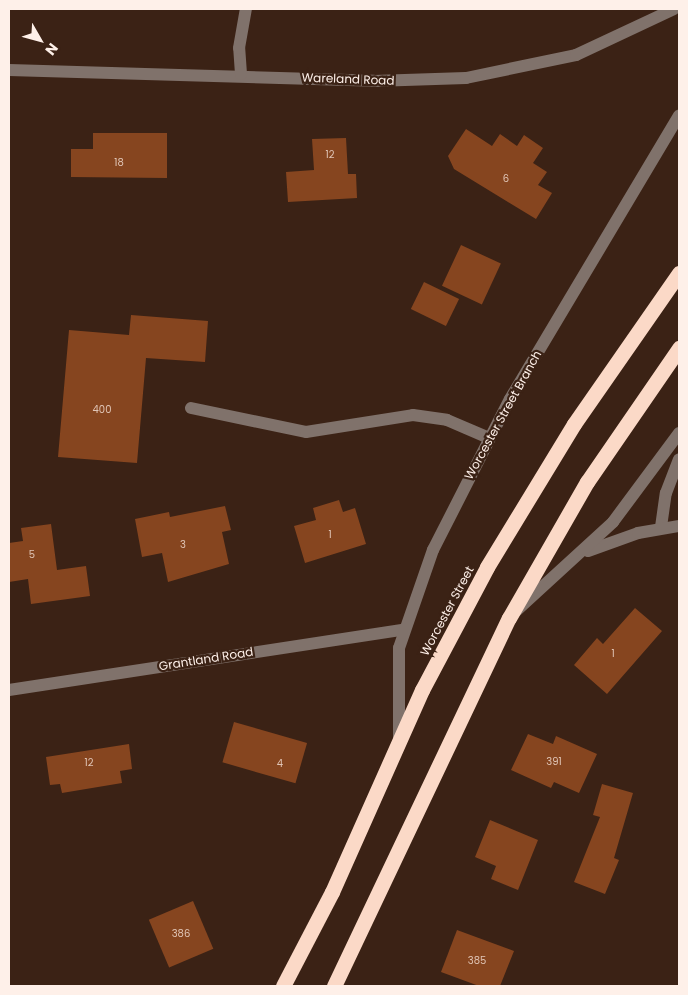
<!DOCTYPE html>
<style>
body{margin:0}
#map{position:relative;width:688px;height:995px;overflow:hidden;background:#3b2215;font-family:Poppins,sans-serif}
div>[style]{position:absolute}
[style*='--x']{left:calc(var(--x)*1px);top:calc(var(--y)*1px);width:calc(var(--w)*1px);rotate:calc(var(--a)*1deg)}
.building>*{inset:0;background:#86451f;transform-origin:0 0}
.minor>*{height:12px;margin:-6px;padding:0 6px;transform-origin:6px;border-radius:6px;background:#80726b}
.highway>*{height:15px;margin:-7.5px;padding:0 7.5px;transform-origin:7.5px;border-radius:7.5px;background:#fbd9c7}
span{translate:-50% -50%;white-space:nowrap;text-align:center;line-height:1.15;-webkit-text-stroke:4.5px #3b2215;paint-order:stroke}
.number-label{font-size:10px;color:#e0c5b6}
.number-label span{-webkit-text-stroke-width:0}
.street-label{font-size:12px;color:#fef0e9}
.frame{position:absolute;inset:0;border:10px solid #fef0e9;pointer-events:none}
.north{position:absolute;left:15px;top:15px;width:50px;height:50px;-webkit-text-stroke:4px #3b2215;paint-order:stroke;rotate:128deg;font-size:14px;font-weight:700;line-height:20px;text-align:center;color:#fef0e9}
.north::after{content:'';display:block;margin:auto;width:18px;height:22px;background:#fef0e9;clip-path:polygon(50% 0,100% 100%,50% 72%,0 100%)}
</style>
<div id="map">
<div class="building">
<i style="clip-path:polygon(466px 129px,492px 146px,500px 134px,517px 146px,524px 135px,543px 148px,533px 163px,547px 172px,538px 185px,552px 193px,536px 219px,454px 169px,448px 156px)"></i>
<i style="clip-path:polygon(93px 133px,167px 133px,167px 178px,71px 177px,71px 149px,93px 149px)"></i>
<i style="clip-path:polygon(346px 138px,348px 174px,356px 174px,357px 198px,288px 202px,286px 172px,314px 170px,312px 139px)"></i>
<i style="left:461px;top:245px;width:44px;height:45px;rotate:25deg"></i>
<i style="left:424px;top:282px;width:39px;height:30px;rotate:26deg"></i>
<i style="clip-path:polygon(131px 315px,208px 321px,205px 362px,146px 358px,137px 463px,58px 457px,69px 330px,129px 335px)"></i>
<i style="clip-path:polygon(339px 500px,343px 512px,355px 508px,366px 544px,305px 563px,294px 526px,316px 520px,313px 508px)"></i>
<i style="clip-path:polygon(225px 506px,231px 530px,222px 532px,229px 564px,168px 582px,162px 553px,142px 557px,135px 519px,169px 512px,170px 517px)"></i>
<i style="clip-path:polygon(51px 524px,57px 570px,86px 566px,90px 596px,31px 604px,28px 579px,9px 582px,9px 543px,23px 541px,21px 528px)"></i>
<i style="clip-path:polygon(635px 608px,662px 631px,607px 694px,574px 665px,597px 638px,603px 644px)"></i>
<i style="left:234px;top:722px;width:76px;height:42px;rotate:16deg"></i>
<i style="clip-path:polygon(528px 734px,553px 744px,556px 736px,597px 754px,579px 793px,554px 782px,551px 788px,511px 770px)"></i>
<i style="clip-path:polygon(129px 744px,132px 769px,120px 771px,122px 783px,62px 793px,60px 784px,50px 785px,46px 757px)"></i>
<i style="clip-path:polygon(602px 784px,633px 793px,614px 858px,619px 860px,605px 894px,574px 882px,600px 817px,593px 815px)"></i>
<i style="clip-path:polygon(490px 820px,538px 840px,518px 890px,491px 879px,496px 866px,475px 857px)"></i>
<i style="left:193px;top:901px;width:52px;height:48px;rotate:67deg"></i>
<i style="clip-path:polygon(457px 930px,514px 951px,500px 986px,479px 986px,441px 972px)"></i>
</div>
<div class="minor">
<i style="--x:9;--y:70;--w:365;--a:1.7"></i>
<i style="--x:374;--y:81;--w:92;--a:-1.9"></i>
<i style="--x:466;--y:78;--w:112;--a:-11.8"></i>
<i style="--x:576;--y:55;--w:108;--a:-25.1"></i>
<i style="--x:241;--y:74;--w:26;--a:-94"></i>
<i style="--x:239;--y:48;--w:40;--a:-80"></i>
<i style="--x:191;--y:408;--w:117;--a:11.8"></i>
<i style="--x:306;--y:432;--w:108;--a:-9"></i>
<i style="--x:413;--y:415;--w:34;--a:8"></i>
<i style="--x:447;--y:420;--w:46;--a:23.2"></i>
<i style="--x:661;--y:527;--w:34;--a:-82"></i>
<i style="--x:666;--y:493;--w:36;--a:-69"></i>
<i style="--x:588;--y:551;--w:53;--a:-19.8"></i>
<i style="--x:638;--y:533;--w:42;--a:-9.7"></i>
<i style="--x:516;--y:611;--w:132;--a:-42.5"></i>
<i style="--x:613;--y:522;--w:111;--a:-53.4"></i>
<i style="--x:9;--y:690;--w:399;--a:-8.7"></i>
<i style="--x:399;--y:740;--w:92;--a:-90"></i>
<i style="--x:399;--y:648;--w:104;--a:-70.9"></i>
<i style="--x:433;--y:550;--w:169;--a:-63"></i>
<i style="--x:510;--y:399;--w:330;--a:-59.2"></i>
</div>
<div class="highway">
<i style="--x:283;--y:986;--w:106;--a:-62.5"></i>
<i style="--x:332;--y:892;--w:221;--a:-66"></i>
<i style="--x:422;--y:690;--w:139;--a:-62.1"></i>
<i style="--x:487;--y:567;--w:167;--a:-58.7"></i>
<i style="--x:574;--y:424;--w:184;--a:-55.2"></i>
<i style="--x:334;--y:986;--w:407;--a:-64.6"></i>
<i style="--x:509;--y:618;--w:157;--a:-60.2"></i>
<i style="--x:587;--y:482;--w:163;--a:-55.5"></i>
</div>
<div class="number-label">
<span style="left:330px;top:155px">12</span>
<span style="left:119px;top:163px">18</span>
<span style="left:506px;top:179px">6</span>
<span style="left:102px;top:410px">400</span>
<span style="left:330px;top:535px">1</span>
<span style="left:183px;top:545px">3</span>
<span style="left:32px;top:555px">5</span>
<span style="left:613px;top:654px">1</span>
<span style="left:554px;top:762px">391</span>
<span style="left:89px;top:763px">12</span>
<span style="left:280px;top:764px">4</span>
<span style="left:181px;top:934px">386</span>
<span style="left:477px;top:961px">385</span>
</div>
<div class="street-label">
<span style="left:348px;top:79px;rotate:2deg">Wareland Road</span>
<span style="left:503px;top:415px;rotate:-61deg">Worcester Street Branch</span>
<span style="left:447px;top:611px;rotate:-62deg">Worcester Street</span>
<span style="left:206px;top:659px;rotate:-9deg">Grantland Road</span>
</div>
<div class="frame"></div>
<div class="north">N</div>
</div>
